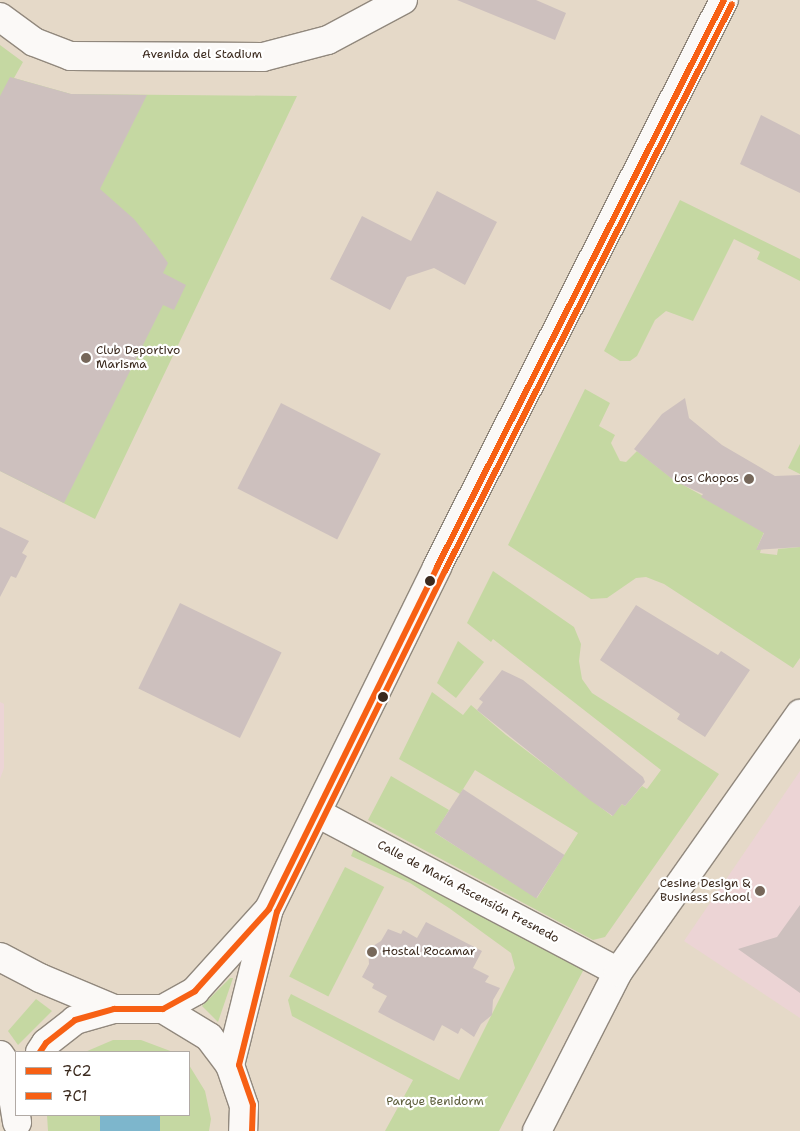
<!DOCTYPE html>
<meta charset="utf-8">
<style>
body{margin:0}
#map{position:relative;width:800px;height:1131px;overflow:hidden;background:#e5d9c8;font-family:"Shantell Sans",sans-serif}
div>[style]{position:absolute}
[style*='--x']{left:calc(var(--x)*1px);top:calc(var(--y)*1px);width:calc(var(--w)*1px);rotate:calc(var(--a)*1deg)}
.built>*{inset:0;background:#ecd4d5}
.green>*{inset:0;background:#c5d8a2;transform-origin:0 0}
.water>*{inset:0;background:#7db6cc;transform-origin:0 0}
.building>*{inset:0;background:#cdc0be;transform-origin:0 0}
.roads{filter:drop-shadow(1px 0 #91887d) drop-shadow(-1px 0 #91887d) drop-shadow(0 1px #91887d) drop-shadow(0 -1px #91887d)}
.street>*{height:28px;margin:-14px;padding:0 14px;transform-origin:14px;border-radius:14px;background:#fbf9f7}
.secondary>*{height:28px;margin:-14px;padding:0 14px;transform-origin:14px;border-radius:14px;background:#fbf9f7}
.primary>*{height:28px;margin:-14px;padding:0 14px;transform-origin:14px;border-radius:14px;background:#fbf9f7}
.bus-1>*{height:6px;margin:-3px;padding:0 3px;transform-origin:3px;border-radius:3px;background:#f76014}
.bus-2>*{height:6px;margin:-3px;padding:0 3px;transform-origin:3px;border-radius:3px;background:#f76014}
.dots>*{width:14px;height:14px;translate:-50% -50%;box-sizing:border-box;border:2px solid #fff;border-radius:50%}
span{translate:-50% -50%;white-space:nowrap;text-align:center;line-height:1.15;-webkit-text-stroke:4.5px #fff;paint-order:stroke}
.street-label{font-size:12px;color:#3b2a1e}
.poi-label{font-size:12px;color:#3b2a1e}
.left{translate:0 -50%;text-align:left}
.right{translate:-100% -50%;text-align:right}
.park-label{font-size:12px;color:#5d5e3c}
.legend{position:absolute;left:15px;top:1051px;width:175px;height:65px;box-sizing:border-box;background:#fff;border:1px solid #b1aaa5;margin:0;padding:6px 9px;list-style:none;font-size:15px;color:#3b2a1e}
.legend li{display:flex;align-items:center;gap:10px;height:25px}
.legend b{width:25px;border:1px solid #b1aaa5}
</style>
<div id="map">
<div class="built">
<i style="clip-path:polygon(0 702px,4px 704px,4px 768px,0 779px)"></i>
<i style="clip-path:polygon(800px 771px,800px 1018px,684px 941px)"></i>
</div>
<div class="green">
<i style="clip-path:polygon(0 45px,23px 62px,14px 78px,71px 94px,297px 96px,95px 519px,0 471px)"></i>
<i style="clip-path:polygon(680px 200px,800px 259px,800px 281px,757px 259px,760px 252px,734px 239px,693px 321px,666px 311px,655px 320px,637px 356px,630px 361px,620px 361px,604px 351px)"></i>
<i style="clip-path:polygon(585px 389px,610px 403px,599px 426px,615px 435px,611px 443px,620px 461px,626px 462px,637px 451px,674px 480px,765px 530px,757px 548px,761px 549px,760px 553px,777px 555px,778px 549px,800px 547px,800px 658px,793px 668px,664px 584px,646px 577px,636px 578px,607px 598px,591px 599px,508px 545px)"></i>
<i style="clip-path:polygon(800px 444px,800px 474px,788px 468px)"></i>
<i style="clip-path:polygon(493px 571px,574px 627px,581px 644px,579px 661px,582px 679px,592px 693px,719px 774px,605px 937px,593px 940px,368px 820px,391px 776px,449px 810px,435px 833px,537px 898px,578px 833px,475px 770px,460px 794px,399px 759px,432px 692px,463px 715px,471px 705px,506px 735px,612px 816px,622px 804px,625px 806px,642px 786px,647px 789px,661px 770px,493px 639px,491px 642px,467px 623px)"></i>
<i style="clip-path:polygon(458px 641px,484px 662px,456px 698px,437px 683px)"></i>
<i style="clip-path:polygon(355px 846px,584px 969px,499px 1131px,385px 1131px,413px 1080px,292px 1016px,288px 1000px,291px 994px,459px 1080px,515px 968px,511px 953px,449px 908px,410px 883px,351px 856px)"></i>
<i style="left:345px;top:867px;width:44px;height:123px;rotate:27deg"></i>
<i style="clip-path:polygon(230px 978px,233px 978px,218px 1022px,202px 1006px)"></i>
<i style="clip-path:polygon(36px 999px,52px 1011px,18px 1045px,8px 1031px)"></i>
<i style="clip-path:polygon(113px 1040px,141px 1040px,173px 1052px,85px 1052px)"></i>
<i style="clip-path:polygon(189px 1065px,205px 1091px,211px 1119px,209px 1131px,48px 1131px,47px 1115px,189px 1115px)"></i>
</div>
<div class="water">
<i style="left:100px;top:1115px;width:60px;height:16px"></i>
</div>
<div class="building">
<i style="clip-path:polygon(457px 0,536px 0,566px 13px,555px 40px)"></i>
<i style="clip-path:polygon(10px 77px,71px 94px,147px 95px,100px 189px,134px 219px,156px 246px,168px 263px,163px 273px,186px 285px,174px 310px,163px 305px,64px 503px,0 471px,0 96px)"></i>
<i style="clip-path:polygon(761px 115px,800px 135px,800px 193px,740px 164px)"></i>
<i style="clip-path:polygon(437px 191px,497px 222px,465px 285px,434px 268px,407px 277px,390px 310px,330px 279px,362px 216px,411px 241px)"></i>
<i style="clip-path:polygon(685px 398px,689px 418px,722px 445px,775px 476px,800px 475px,800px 547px,756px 550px,764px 533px,701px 497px,703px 494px,676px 482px,634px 449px,662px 414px)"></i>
<i style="left:281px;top:403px;width:112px;height:96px;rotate:27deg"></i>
<i style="clip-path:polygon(0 527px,29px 541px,22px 553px,27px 556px,16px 578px,11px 576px,0 597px)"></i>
<i style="left:180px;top:603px;width:113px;height:95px;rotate:26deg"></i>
<i style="clip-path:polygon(636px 605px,718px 655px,721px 651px,750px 670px,705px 737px,677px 719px,680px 714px,600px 660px)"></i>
<i style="clip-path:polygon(502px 670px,523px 680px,643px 777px,645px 782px,625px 806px,622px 804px,613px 816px,591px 801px,477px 710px,483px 702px,479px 699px)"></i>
<i style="left:463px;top:789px;width:121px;height:52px;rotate:33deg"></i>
<i style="clip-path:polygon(800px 905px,800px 993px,738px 949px,777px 937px)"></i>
<i style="clip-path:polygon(426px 922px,482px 951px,473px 968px,489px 976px,485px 982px,500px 988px,493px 1000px,492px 1015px,481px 1024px,474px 1037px,461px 1028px,458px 1034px,442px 1025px,434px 1041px,393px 1020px,378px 1012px,387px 996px,372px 988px,374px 984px,362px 977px,369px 964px,368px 949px,381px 941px,388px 929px,401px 934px,403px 930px,417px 938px)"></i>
</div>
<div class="roads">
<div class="street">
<i style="--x:0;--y:17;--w:42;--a:36.3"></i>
<i style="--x:34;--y:42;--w:39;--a:21"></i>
<i style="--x:70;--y:56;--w:193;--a:0.3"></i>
<i style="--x:263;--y:57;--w:67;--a:-14.7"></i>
<i style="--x:328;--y:40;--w:85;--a:-28.1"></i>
<i style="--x:317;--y:813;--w:340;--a:27.8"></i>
<i style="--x:537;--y:1131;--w:178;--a:-63"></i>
<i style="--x:618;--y:972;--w:316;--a:-54.8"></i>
</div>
<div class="secondary">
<i style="--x:163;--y:1009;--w:37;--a:-29"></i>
<i style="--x:195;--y:991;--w:110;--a:-47.9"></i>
<i style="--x:269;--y:909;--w:381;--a:-63.8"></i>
<i style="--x:437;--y:567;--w:635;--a:-63.15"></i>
<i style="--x:230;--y:1065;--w:157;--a:-76"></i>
</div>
<div class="primary">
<i style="--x:0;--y:957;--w:45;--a:27.7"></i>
<i style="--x:40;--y:978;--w:80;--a:22.7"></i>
<i style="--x:40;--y:1052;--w:11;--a:-56"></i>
<i style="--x:46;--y:1043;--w:37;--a:-38"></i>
<i style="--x:75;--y:1020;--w:41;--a:-15.8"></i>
<i style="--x:114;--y:1009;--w:49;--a:0"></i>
<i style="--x:163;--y:1009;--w:54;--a:31.3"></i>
<i style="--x:209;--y:1037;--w:35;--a:53"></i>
<i style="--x:230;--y:1065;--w:43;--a:71.1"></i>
<i style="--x:244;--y:1106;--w:25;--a:92"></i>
<i style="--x:0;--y:1055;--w:14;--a:56"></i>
<i style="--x:8;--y:1067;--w:56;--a:80.7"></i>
</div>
</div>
<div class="bus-1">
<i style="--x:40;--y:1052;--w:11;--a:-56"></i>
<i style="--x:46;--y:1043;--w:37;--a:-38"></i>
<i style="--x:75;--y:1020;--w:41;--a:-15.8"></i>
<i style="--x:114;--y:1009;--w:49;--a:0"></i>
<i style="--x:163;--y:1009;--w:37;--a:-29"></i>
<i style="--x:195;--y:991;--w:110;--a:-47.9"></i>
<i style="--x:269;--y:909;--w:381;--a:-63.8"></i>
<i style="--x:437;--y:567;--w:635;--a:-63.15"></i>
</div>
<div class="bus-2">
<i style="--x:252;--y:1131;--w:26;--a:-88"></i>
<i style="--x:253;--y:1105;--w:42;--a:-109.3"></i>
<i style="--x:239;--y:1065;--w:158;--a:-76.1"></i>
<i style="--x:277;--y:912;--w:380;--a:-63.8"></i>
<i style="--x:445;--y:571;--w:635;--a:-63.15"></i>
</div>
<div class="dots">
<i style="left:86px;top:358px;background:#76675a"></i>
<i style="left:749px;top:479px;background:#76675a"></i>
<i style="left:430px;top:581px;background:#3b2a1e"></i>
<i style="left:383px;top:697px;background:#3b2a1e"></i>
<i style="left:760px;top:891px;background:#76675a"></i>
<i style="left:372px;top:952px;background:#76675a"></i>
</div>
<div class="street-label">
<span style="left:202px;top:55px">Avenida del Stadium</span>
<span style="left:468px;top:892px;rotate:28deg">Calle de María Ascensión Fresnedo</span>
</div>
<div class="poi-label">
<span class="left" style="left:96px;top:358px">Club Deportivo<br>Marisma</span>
<span class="right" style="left:739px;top:479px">Los Chopos</span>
<span class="right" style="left:750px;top:891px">Cesine Design &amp;<br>Business School</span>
<span class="left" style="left:382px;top:952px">Hostal Rocamar</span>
</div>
<div class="park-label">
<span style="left:435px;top:1102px">Parque Benidorm</span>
</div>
<ul class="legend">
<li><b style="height:6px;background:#f76014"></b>7C2</li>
<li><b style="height:6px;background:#f76014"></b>7C1</li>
</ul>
</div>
